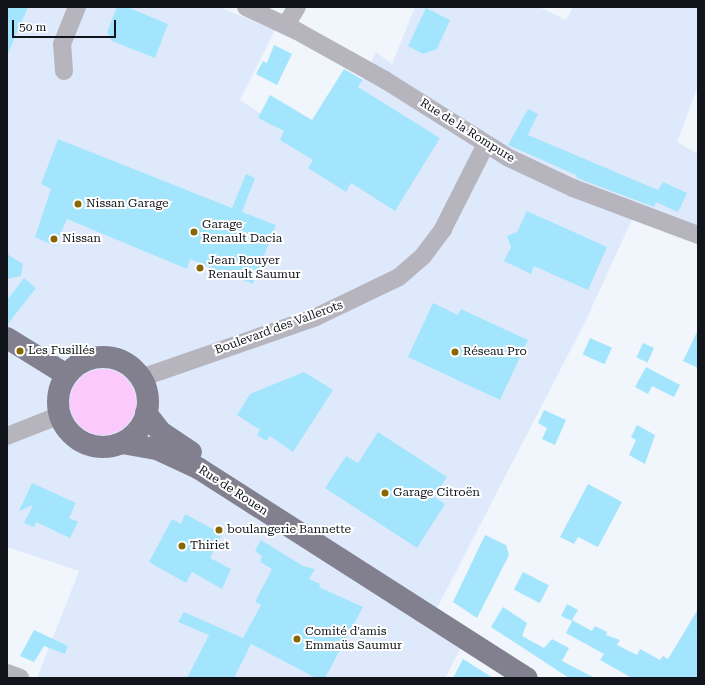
<!DOCTYPE html>
<meta charset="utf-8">
<style>
body{margin:0}
#map{position:relative;width:705px;height:685px;overflow:hidden;background:#f1f5fc;font-family:"Roboto Serif",serif}
div>[style]{position:absolute}
[style*='--x']{left:calc(var(--x)*1px);top:calc(var(--y)*1px);width:calc(var(--w)*1px);rotate:calc(var(--a)*1deg)}
.built>*{inset:0;background:#deeafc}
.green>*{inset:0;background:#fbc9fb}
.round{border-radius:50%}
.building>*{inset:0;background:#a4e5fe;transform-origin:0 0}
.minor>*{height:18px;margin:-9px;padding:0 9px;transform-origin:9px;border-radius:9px;background:#b6b5bd}
.major>*{height:22px;margin:-11px;padding:0 11px;transform-origin:11px;border-radius:11px;background:#82808e}
.major>.ring{margin:-11px;padding:0;box-sizing:content-box;background:none;border:22px solid #82808e;border-radius:50%}
.dots>*{width:11px;height:11px;translate:-50% -50%;box-sizing:border-box;border:2px solid #fff;border-radius:50%}
span{translate:-50% -50%;white-space:nowrap;text-align:center;line-height:1.15;-webkit-text-stroke:4px #fff;paint-order:stroke}
.street-label{font-size:12px;color:#11151b}
.poi-label{font-size:12px;color:#11151b}
.left{translate:0 -50%;text-align:left}
.frame{position:absolute;inset:0;border:8px solid #11151b;pointer-events:none}
.scale{position:absolute;left:12px;top:20px;width:104px;height:18px;box-sizing:border-box;border:2px solid #11151b;border-top:0;padding-left:5px;font-size:12px;line-height:14px;white-space:nowrap;color:#11151b;-webkit-text-stroke:3px #fff;paint-order:stroke}
</style>
<div id="map">
<div class="built">
<i style="clip-path:polygon(7px 7px,219px 7px,275px 30px,240px 100px,317px 151px,364px 78px,376px 52px,392px 64px,415px 7px,539px 7px,566px 20px,573px 7px,698px 7px,698px 86px,677px 142px,698px 154px,698px 235px,635px 213px,586px 320px,433px 616px,466px 638px,445px 678px,37px 678px,79px 571px,7px 547px)"></i>
</div>
<div class="green">
<i class="round" style="left:70px;top:369px;width:66px;height:66px"></i>
</div>
<div class="building">
<i style="clip-path:polygon(7px 7px,28px 7px,7px 56px)"></i>
<i style="clip-path:polygon(117px 7px,127px 7px,168px 24px,155px 58px,112px 41px,107px 32px)"></i>
<i style="clip-path:polygon(426px 8px,450px 20px,437px 49px,423px 54px,408px 46px)"></i>
<i style="clip-path:polygon(274px 45px,292px 54px,277px 85px,256px 74px,263px 61px,267px 63px)"></i>
<i style="clip-path:polygon(344px 69px,363px 80px,358px 87px,440px 138px,395px 211px,351px 183px,346px 192px,308px 168px,313px 160px,280px 140px,284px 131px,258px 118px,270px 95px,312px 120px)"></i>
<i style="clip-path:polygon(528px 109px,538px 114px,528px 135px,658px 190px,663px 182px,687px 193px,678px 212px,656px 202px,654px 207px,577px 178px,576px 175px,508px 145px)"></i>
<i style="clip-path:polygon(58px 139px,232px 208px,246px 174px,255px 178px,242px 212px,276px 225px,253px 284px,190px 259px,187px 269px,67px 219px,55px 246px,35px 237px,51px 189px,41px 184px)"></i>
<i style="clip-path:polygon(527px 211px,607px 247px,588px 290px,534px 266px,531px 274px,504px 261px,511px 247px,507px 236px,517px 232px)"></i>
<i style="clip-path:polygon(7px 254px,23px 264px,21px 276px,7px 279px)"></i>
<i style="clip-path:polygon(24px 278px,36px 288px,7px 325px,7px 300px)"></i>
<i style="clip-path:polygon(433px 303px,458px 315px,461px 309px,528px 340px,500px 400px,408px 357px)"></i>
<i style="clip-path:polygon(698px 330px,698px 368px,683px 361px)"></i>
<i style="left:590px;top:338px;width:24px;height:18px;rotate:24deg"></i>
<i style="left:643px;top:343px;width:12px;height:16px;rotate:24deg"></i>
<i style="clip-path:polygon(646px 367px,680px 385px,674px 397px,652px 386px,648px 394px,635px 387px)"></i>
<i style="clip-path:polygon(304px 372px,333px 390px,293px 452px,270px 436px,266px 441px,257px 435px,260px 430px,237px 415px,250px 394px)"></i>
<i style="clip-path:polygon(544px 410px,566px 420px,555px 445px,542px 439px,547px 428px,538px 423px)"></i>
<i style="clip-path:polygon(637px 425px,655px 435px,645px 464px,629px 455px,636px 440px,631px 437px)"></i>
<i style="clip-path:polygon(378px 432px,447px 477px,434px 497px,445px 504px,417px 548px,325px 488px,346px 456px,358px 463px)"></i>
<i style="clip-path:polygon(32px 483px,76px 503px,69px 518px,78px 522px,70px 538px,36px 522px,34px 527px,24px 523px,33px 505px,19px 511px)"></i>
<i style="clip-path:polygon(588px 484px,622px 502px,598px 547px,578px 537px,574px 544px,560px 537px)"></i>
<i style="clip-path:polygon(185px 514px,222px 534px,210px 558px,231px 569px,222px 589px,192px 572px,186px 583px,149px 562px,172px 519px,181px 524px)"></i>
<i style="clip-path:polygon(485px 535px,506px 545px,509px 555px,477px 618px,453px 602px)"></i>
<i style="clip-path:polygon(261px 540px,303px 566px,315px 569px,309px 579px,320px 584px,319px 587px,363px 607px,325px 678px,316px 678px,251px 644px,234px 678px,187px 678px,209px 635px,178px 622px,184px 612px,243px 638px,261px 605px,255px 602px,272px 569px,260px 562px,262px 556px,255px 551px)"></i>
<i style="left:523px;top:572px;width:29px;height:20px;rotate:27deg"></i>
<i style="clip-path:polygon(567px 604px,578px 610px,572px 620px,592px 631px,595px 626px,607px 632px,606px 635px,620px 640px,617px 645px,637px 655px,640px 649px,660px 660px,663px 656px,668px 659px,698px 609px,698px 678px,632px 678px,600px 660px,604px 654px,566px 633px,572px 621px,561px 616px)"></i>
<i style="clip-path:polygon(503px 607px,527px 623px,522px 636px,544px 648px,552px 639px,569px 648px,562px 661px,595px 678px,569px 678px,491px 627px)"></i>
<i style="clip-path:polygon(34px 630px,68px 646px,65px 654px,44px 646px,34px 662px,20px 656px)"></i>
<i style="clip-path:polygon(463px 659px,493px 678px,453px 678px)"></i>
</div>
<div class="minor">
<i style="--x:246;--y:7;--w:56;--a:25.2"></i>
<i style="--x:297;--y:31;--w:101;--a:29.1"></i>
<i style="--x:385;--y:80;--w:146;--a:32.2"></i>
<i style="--x:509;--y:158;--w:71;--a:25.1"></i>
<i style="--x:573;--y:188;--w:134;--a:20.6"></i>
<i style="--x:286;--y:25;--w:21;--a:-59"></i>
<i style="--x:64;--y:71;--w:27;--a:-94"></i>
<i style="--x:62;--y:44;--w:40;--a:-68"></i>
<i style="--x:141;--y:378;--w:185;--a:-19.2"></i>
<i style="--x:316;--y:317;--w:92;--a:-25.7"></i>
<i style="--x:399;--y:277;--w:32;--a:-41"></i>
<i style="--x:423;--y:256;--w:34;--a:-53"></i>
<i style="--x:443;--y:229;--w:95;--a:-63.2"></i>
<i style="--x:7;--y:436;--w:57;--a:-21.6"></i>
<i style="--x:7;--y:673;--w:14;--a:21"></i>
</div>
<div class="major">
<i style="--x:7;--y:338;--w:70;--a:31.7"></i>
<i class="ring" style="left:58px;top:357px;width:68px;height:68px"></i>
<i style="--x:146;--y:413;--w:24;--a:52"></i>
<i style="--x:161;--y:432;--w:36;--a:34"></i>
<i style="--x:122;--y:443;--w:36;--a:10"></i>
<i style="--x:157;--y:449;--w:45;--a:24.9"></i>
<i style="--x:198;--y:468;--w:390;--a:32.6"></i>
</div>
<div class="dots">
<i style="left:78px;top:204px;background:#866701"></i>
<i style="left:194px;top:232px;background:#866701"></i>
<i style="left:54px;top:239px;background:#866701"></i>
<i style="left:200px;top:268px;background:#866701"></i>
<i style="left:20px;top:351px;background:#866701"></i>
<i style="left:455px;top:352px;background:#866701"></i>
<i style="left:385px;top:493px;background:#866701"></i>
<i style="left:219px;top:530px;background:#866701"></i>
<i style="left:182px;top:546px;background:#866701"></i>
<i style="left:297px;top:639px;background:#866701"></i>
</div>
<div class="street-label">
<span style="left:467px;top:131px;rotate:32deg">Rue de la Rompure</span>
<span style="left:279px;top:328px;rotate:-20deg">Boulevard des Vallerots</span>
<span style="left:233px;top:491px;rotate:33deg">Rue de Rouen</span>
</div>
<div class="poi-label">
<span class="left" style="left:86px;top:204px">Nissan Garage</span>
<span class="left" style="left:202px;top:232px">Garage<br>Renault Dacia</span>
<span class="left" style="left:62px;top:239px">Nissan</span>
<span class="left" style="left:208px;top:268px">Jean Rouyer<br>Renault Saumur</span>
<span class="left" style="left:28px;top:351px">Les Fusillés</span>
<span class="left" style="left:463px;top:352px">Réseau Pro</span>
<span class="left" style="left:393px;top:493px">Garage Citroën</span>
<span class="left" style="left:227px;top:530px">boulangerie Bannette</span>
<span class="left" style="left:190px;top:546px">Thiriet</span>
<span class="left" style="left:305px;top:639px">Comité d'amis<br>Emmaüs Saumur</span>
</div>
<div class="frame"></div>
<div class="scale">50 m</div>
</div>
